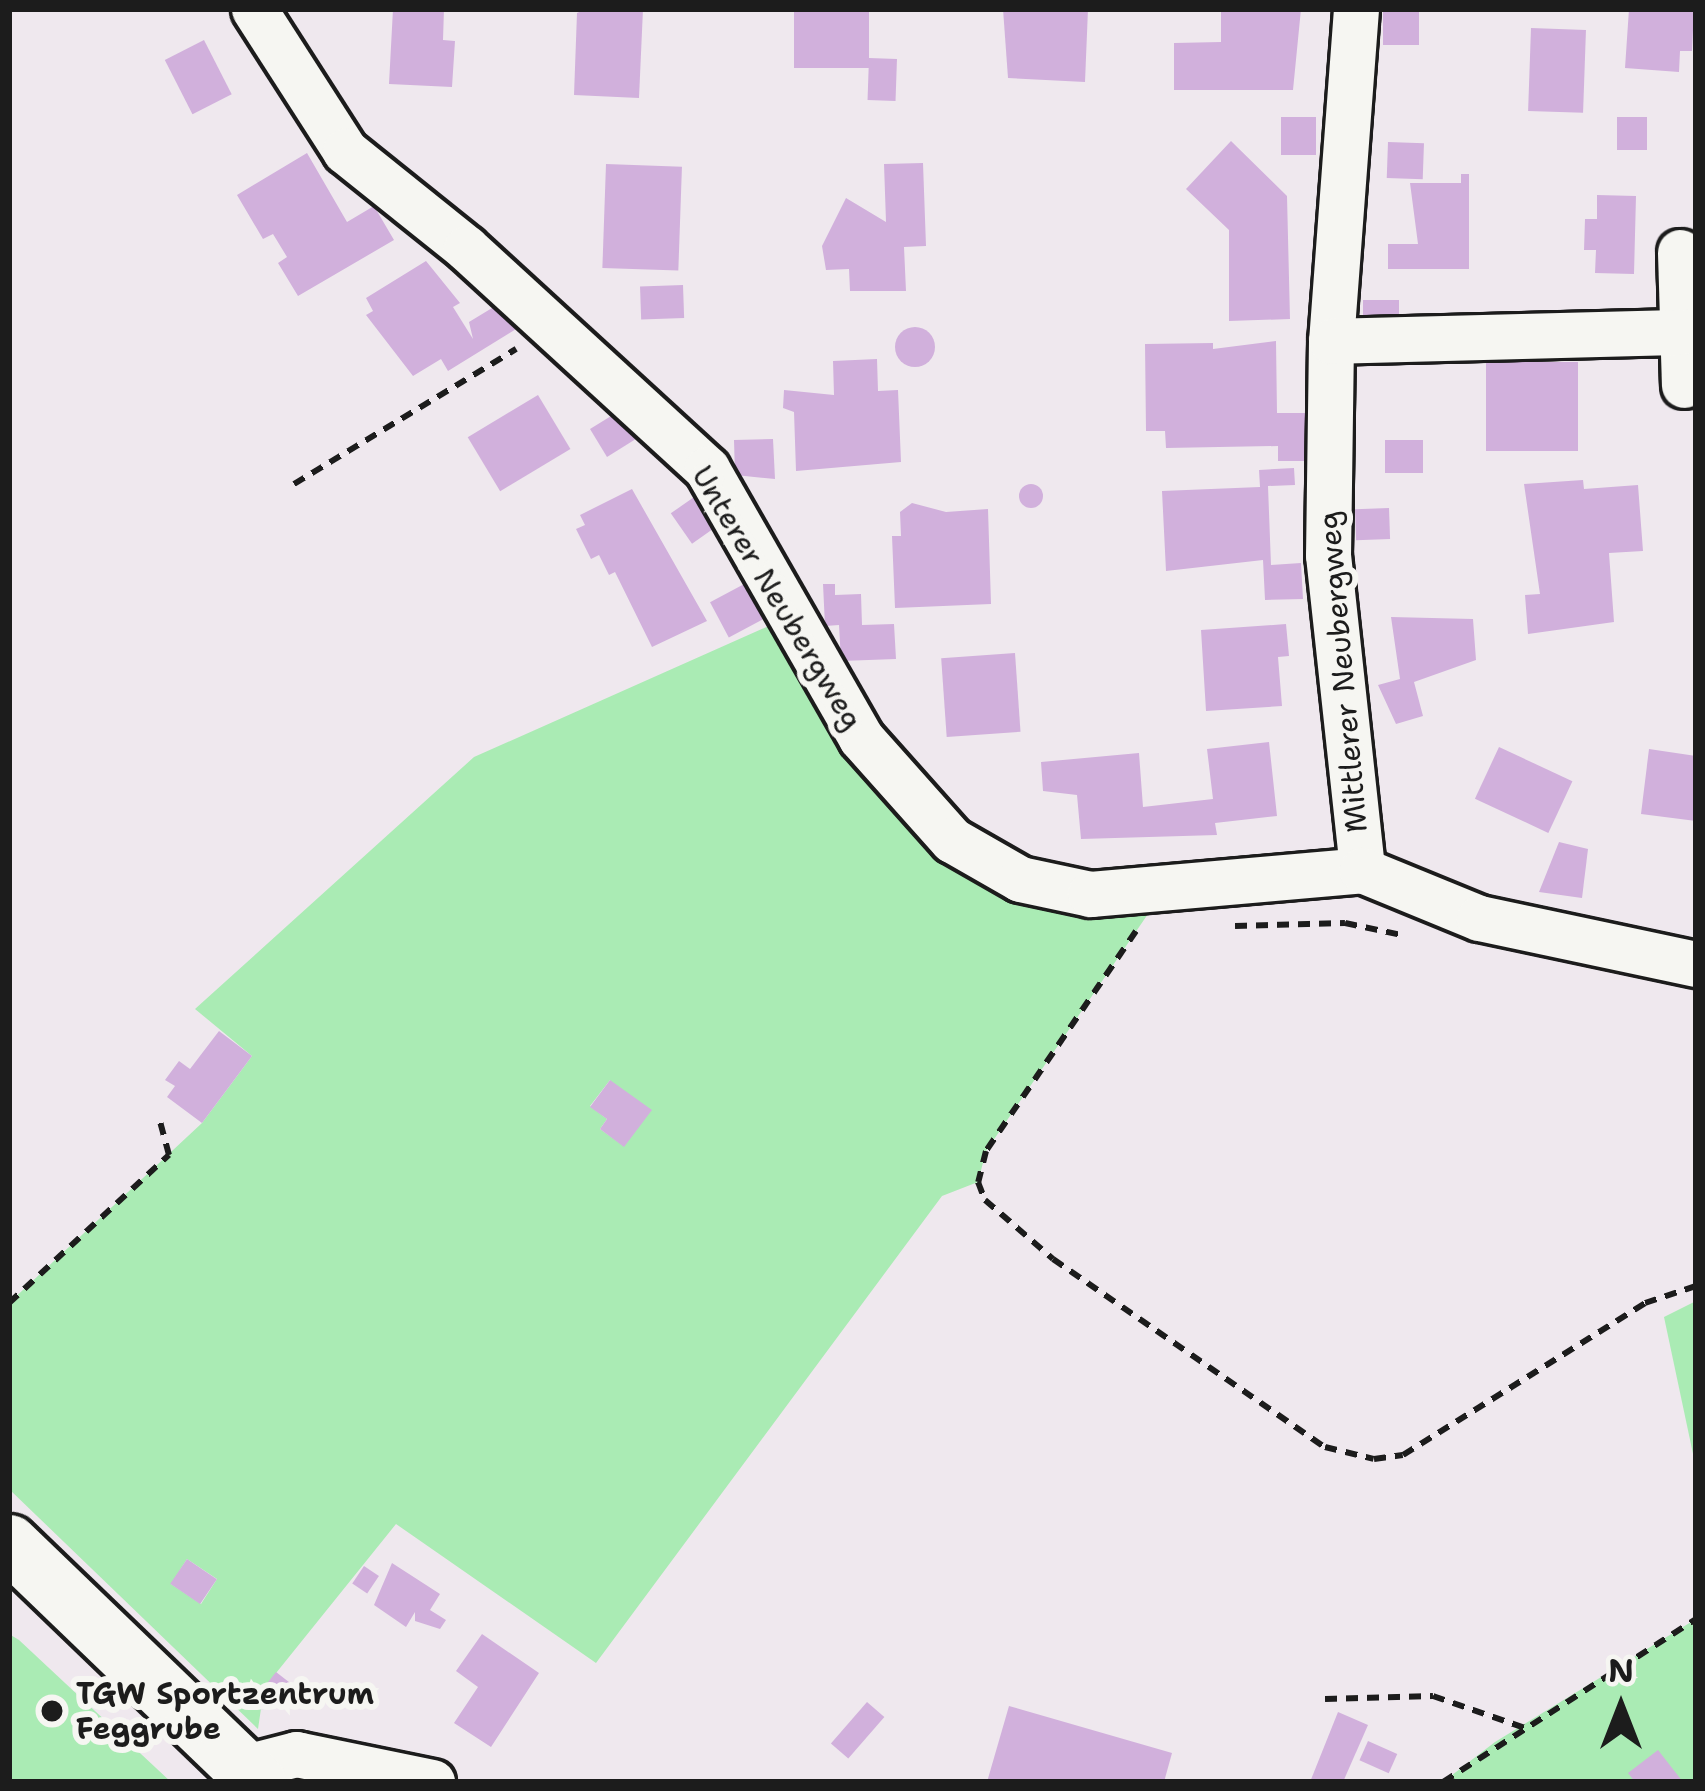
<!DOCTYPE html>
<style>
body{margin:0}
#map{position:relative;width:1705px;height:1791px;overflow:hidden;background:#efe8ee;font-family:"Shantell Sans",sans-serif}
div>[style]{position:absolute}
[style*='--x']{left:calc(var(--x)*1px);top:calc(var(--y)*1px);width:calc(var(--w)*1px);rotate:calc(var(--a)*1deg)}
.green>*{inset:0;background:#aaebb4}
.building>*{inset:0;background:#d1b0dc;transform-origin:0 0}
.round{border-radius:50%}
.path>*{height:6px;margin-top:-3px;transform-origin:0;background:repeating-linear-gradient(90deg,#1c1c1c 0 12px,transparent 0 21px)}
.roads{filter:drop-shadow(3px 0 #1c1c1c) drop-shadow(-3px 0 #1c1c1c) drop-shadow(0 3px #1c1c1c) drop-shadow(0 -3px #1c1c1c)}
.minor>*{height:45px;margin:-22.5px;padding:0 22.5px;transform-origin:22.5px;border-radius:22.5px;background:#f6f6f2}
.major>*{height:57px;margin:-28.5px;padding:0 28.5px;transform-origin:28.5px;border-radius:28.5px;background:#f6f6f2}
.dots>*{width:33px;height:33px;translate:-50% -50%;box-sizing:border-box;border:6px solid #f6f6f2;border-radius:50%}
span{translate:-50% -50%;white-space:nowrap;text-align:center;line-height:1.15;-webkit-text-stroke:12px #f6f6f2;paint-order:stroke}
.street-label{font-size:30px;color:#1c1c1c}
.poi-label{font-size:30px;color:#1c1c1c;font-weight:700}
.left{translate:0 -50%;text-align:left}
.frame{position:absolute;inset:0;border:12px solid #1c1c1c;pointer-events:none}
.north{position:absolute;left:1561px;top:1647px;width:120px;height:120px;-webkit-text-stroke:9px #f6f6f2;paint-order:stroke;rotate:0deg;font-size:33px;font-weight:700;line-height:48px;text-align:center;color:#1c1c1c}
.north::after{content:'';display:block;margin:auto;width:42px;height:54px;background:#1c1c1c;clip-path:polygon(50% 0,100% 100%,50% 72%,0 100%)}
</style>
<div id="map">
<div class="green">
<i style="clip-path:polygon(evenodd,771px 625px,952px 840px,1150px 911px,986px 1151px,978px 1182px,942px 1196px,596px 1663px,396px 1524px,264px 1688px,258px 1729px,9px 1489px,9px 1303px,202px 1123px,252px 1056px,195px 1009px,474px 757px,771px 625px,610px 1080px,624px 1146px,600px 1129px,607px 1119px,590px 1106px,610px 1080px,771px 625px,187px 1559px,217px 1579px,201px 1604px,171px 1584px,187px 1559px)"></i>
<i style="clip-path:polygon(1696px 1301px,1696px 1468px,1664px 1317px)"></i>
<i style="clip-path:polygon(1696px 1619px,1696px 1782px,1443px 1782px,1495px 1742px)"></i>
<i style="clip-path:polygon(9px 1634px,19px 1640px,171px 1782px,9px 1782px)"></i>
</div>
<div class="building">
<i style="clip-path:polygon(393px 9px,444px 9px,443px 40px,455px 41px,452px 87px,389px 84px)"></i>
<i style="clip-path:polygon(586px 9px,643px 9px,639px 98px,574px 95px,577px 13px)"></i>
<i style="left:794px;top:9px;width:75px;height:59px"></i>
<i style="clip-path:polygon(1003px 9px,1088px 9px,1085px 82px,1008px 78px)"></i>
<i style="clip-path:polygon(1221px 9px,1301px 9px,1293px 90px,1174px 90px,1174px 43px,1221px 42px)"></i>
<i style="left:1383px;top:9px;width:36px;height:36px"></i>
<i style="clip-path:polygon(1629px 9px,1694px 9px,1692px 51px,1680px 51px,1679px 72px,1625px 68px)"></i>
<i style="left:1531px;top:28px;width:55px;height:83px;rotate:2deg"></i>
<i style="left:204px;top:40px;width:61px;height:44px;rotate:63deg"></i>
<i style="left:869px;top:58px;width:28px;height:42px;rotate:2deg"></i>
<i style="left:1316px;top:117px;width:38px;height:35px;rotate:90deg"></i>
<i style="left:1617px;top:117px;width:30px;height:33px"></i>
<i style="clip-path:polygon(1231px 141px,1287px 196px,1290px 319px,1229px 321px,1229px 230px,1186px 189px)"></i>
<i style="left:1388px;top:142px;width:36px;height:36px;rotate:2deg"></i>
<i style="clip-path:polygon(307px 153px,347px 222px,374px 206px,394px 240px,298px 296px,278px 263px,287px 257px,273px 234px,263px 239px,237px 195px)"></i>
<i style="clip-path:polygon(923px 163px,926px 246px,904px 247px,906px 291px,850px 291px,849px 269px,826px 270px,822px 246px,846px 198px,886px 222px,884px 164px)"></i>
<i style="left:606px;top:164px;width:76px;height:104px;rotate:2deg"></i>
<i style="clip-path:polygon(1461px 174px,1469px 174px,1469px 269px,1388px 269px,1388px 244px,1418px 244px,1410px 183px,1461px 183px)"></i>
<i style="clip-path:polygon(1597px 195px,1636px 196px,1634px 274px,1595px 273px,1596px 250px,1584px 250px,1585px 219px,1597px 219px)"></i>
<i style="clip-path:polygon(426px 261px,460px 303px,453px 307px,473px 339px,469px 322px,497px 305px,521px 326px,448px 371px,441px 359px,413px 376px,366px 315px,373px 311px,366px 298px)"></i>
<i style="left:683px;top:285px;width:33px;height:43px;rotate:88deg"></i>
<i style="left:1363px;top:300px;width:36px;height:24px"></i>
<i class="round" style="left:895px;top:327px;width:40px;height:40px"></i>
<i style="clip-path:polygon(1276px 341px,1277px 413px,1315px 413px,1316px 461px,1278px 461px,1278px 446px,1166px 448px,1165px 431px,1146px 431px,1145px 344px,1213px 343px,1213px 349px)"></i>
<i style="clip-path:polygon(877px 359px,878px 391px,898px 390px,901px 462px,796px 471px,794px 412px,783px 408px,784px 390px,834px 395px,833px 361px)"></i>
<i style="left:1486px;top:362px;width:92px;height:89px"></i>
<i style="left:538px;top:395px;width:63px;height:82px;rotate:59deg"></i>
<i style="clip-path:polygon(616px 413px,639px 437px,607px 457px,590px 429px)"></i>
<i style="clip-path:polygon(773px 439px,775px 479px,735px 475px,734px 440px)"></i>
<i style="left:1423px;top:440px;width:33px;height:38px;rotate:90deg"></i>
<i style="clip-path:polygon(1294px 468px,1295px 485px,1268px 486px,1271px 565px,1301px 563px,1303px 599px,1265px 600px,1263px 560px,1166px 571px,1162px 491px,1260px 487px,1259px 470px)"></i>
<i style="clip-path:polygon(1583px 480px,1584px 489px,1638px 485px,1643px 551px,1609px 553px,1614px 622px,1528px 634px,1525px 595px,1540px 594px,1524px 484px)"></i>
<i class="round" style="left:1019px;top:484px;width:24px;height:24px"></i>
<i style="clip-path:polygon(632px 489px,707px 621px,652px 647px,615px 572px,609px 575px,599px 555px,591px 559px,576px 529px,585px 525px,580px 515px)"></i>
<i style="left:697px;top:495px;width:37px;height:32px;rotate:55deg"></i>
<i style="clip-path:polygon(912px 503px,946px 512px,988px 509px,991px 604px,895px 608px,892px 536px,901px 536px,900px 512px)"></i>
<i style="left:1389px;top:508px;width:31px;height:34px;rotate:88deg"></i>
<i style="left:748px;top:582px;width:40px;height:43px;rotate:62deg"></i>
<i style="clip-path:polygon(823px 584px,835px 584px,835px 595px,861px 594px,862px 625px,894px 624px,896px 659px,841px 661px,839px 625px,825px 626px)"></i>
<i style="clip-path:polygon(1391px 617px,1473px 619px,1476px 660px,1414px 682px,1423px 716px,1396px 724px,1378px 685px,1400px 679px)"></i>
<i style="clip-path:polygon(1286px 624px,1289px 656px,1278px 657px,1282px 706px,1206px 711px,1201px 630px)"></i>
<i style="left:1015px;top:653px;width:79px;height:74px;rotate:86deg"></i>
<i style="clip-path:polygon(1269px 742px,1277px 816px,1215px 823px,1217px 835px,1081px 839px,1077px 795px,1043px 791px,1041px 762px,1139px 753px,1143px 807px,1213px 799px,1207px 749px)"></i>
<i style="left:1499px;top:747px;width:81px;height:57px;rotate:25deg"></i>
<i style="clip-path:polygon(1649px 749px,1696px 756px,1696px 821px,1641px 814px)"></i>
<i style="clip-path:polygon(1559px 842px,1588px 849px,1582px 898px,1539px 892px)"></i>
<i style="clip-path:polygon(219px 1031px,252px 1056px,202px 1123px,167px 1097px,175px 1086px,165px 1080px,179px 1061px,190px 1069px)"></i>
<i style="clip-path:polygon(610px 1080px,652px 1110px,624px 1147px,600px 1129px,607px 1119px,590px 1107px)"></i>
<i style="left:187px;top:1559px;width:36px;height:30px;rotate:34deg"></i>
<i style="clip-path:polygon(392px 1563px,440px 1594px,430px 1610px,446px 1620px,440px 1629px,415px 1621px,415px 1612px,406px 1627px,374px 1605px)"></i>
<i style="left:364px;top:1566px;width:18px;height:21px;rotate:34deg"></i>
<i style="clip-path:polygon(482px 1634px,539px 1673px,491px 1747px,454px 1723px,478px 1687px,456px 1671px)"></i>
<i style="left:276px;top:1672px;width:31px;height:20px;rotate:38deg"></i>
<i style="left:867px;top:1702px;width:23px;height:55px;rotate:41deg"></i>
<i style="clip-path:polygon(1009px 1706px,1172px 1753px,1164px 1782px,987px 1782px)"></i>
<i style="clip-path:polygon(1338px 1712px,1368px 1725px,1343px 1782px,1310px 1782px)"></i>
<i style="left:1368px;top:1741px;width:32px;height:21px;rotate:24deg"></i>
<i style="clip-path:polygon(1658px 1750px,1683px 1782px,1635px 1782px,1628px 1773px)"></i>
</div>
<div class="path">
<i style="--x:294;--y:484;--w:260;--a:-31.3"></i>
<i style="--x:1235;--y:926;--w:110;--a:-1.6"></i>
<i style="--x:1345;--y:923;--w:62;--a:12"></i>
<i style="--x:1136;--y:931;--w:266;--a:124.3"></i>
<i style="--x:986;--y:1151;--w:32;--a:104"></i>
<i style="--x:978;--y:1182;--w:19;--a:69"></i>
<i style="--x:985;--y:1200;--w:90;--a:40.9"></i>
<i style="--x:1053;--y:1259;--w:331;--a:34.7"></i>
<i style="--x:1325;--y:1447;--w:50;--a:13.8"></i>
<i style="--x:1374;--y:1459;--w:29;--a:-8"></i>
<i style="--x:1403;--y:1455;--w:286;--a:-32.1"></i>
<i style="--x:1645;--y:1303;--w:54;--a:-18.4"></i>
<i style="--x:9;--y:1303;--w:218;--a:-42.8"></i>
<i style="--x:169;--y:1155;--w:38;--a:-105"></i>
<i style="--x:1325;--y:1699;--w:108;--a:-1.6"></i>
<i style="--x:1433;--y:1696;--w:97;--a:19.2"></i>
<i style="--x:1443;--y:1782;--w:301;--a:-32.8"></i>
</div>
<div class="roads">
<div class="minor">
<i style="--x:254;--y:9;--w:169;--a:57.3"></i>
<i style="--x:345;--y:151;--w:155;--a:38.7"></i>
<i style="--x:466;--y:248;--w:327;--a:42.5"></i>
<i style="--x:707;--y:469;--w:310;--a:60.2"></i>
<i style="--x:861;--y:738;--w:137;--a:48.3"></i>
<i style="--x:952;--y:840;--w:78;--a:29.8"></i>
<i style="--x:1020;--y:879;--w:72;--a:12.1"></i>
<i style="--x:1090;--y:894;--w:273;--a:-5"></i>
<i style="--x:1356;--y:9;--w:333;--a:94.3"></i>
<i style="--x:1331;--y:341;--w:214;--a:90.8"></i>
<i style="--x:1328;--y:555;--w:317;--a:83.8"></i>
<i style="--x:1680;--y:252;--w:133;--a:88.3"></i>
<i style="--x:1331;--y:341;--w:352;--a:-1.5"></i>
<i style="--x:1362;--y:870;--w:126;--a:22.3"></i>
<i style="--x:1479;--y:918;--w:222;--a:12"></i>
<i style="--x:242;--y:1768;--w:56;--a:-14.5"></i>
<i style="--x:296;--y:1754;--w:139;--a:11.6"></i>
</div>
<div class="major">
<i style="--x:9;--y:1543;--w:344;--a:43.9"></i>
</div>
</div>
<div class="dots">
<i style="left:52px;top:1711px;background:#1c1c1c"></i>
</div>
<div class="street-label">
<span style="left:777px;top:598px;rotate:59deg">Unterer Neubergweg</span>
<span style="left:1343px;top:672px;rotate:-95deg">Mittlerer Neubergweg</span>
</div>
<div class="poi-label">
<span class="left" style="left:76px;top:1711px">TGW Sportzentrum<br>Feggrube</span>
</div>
<div class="frame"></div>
<div class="north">N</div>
</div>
